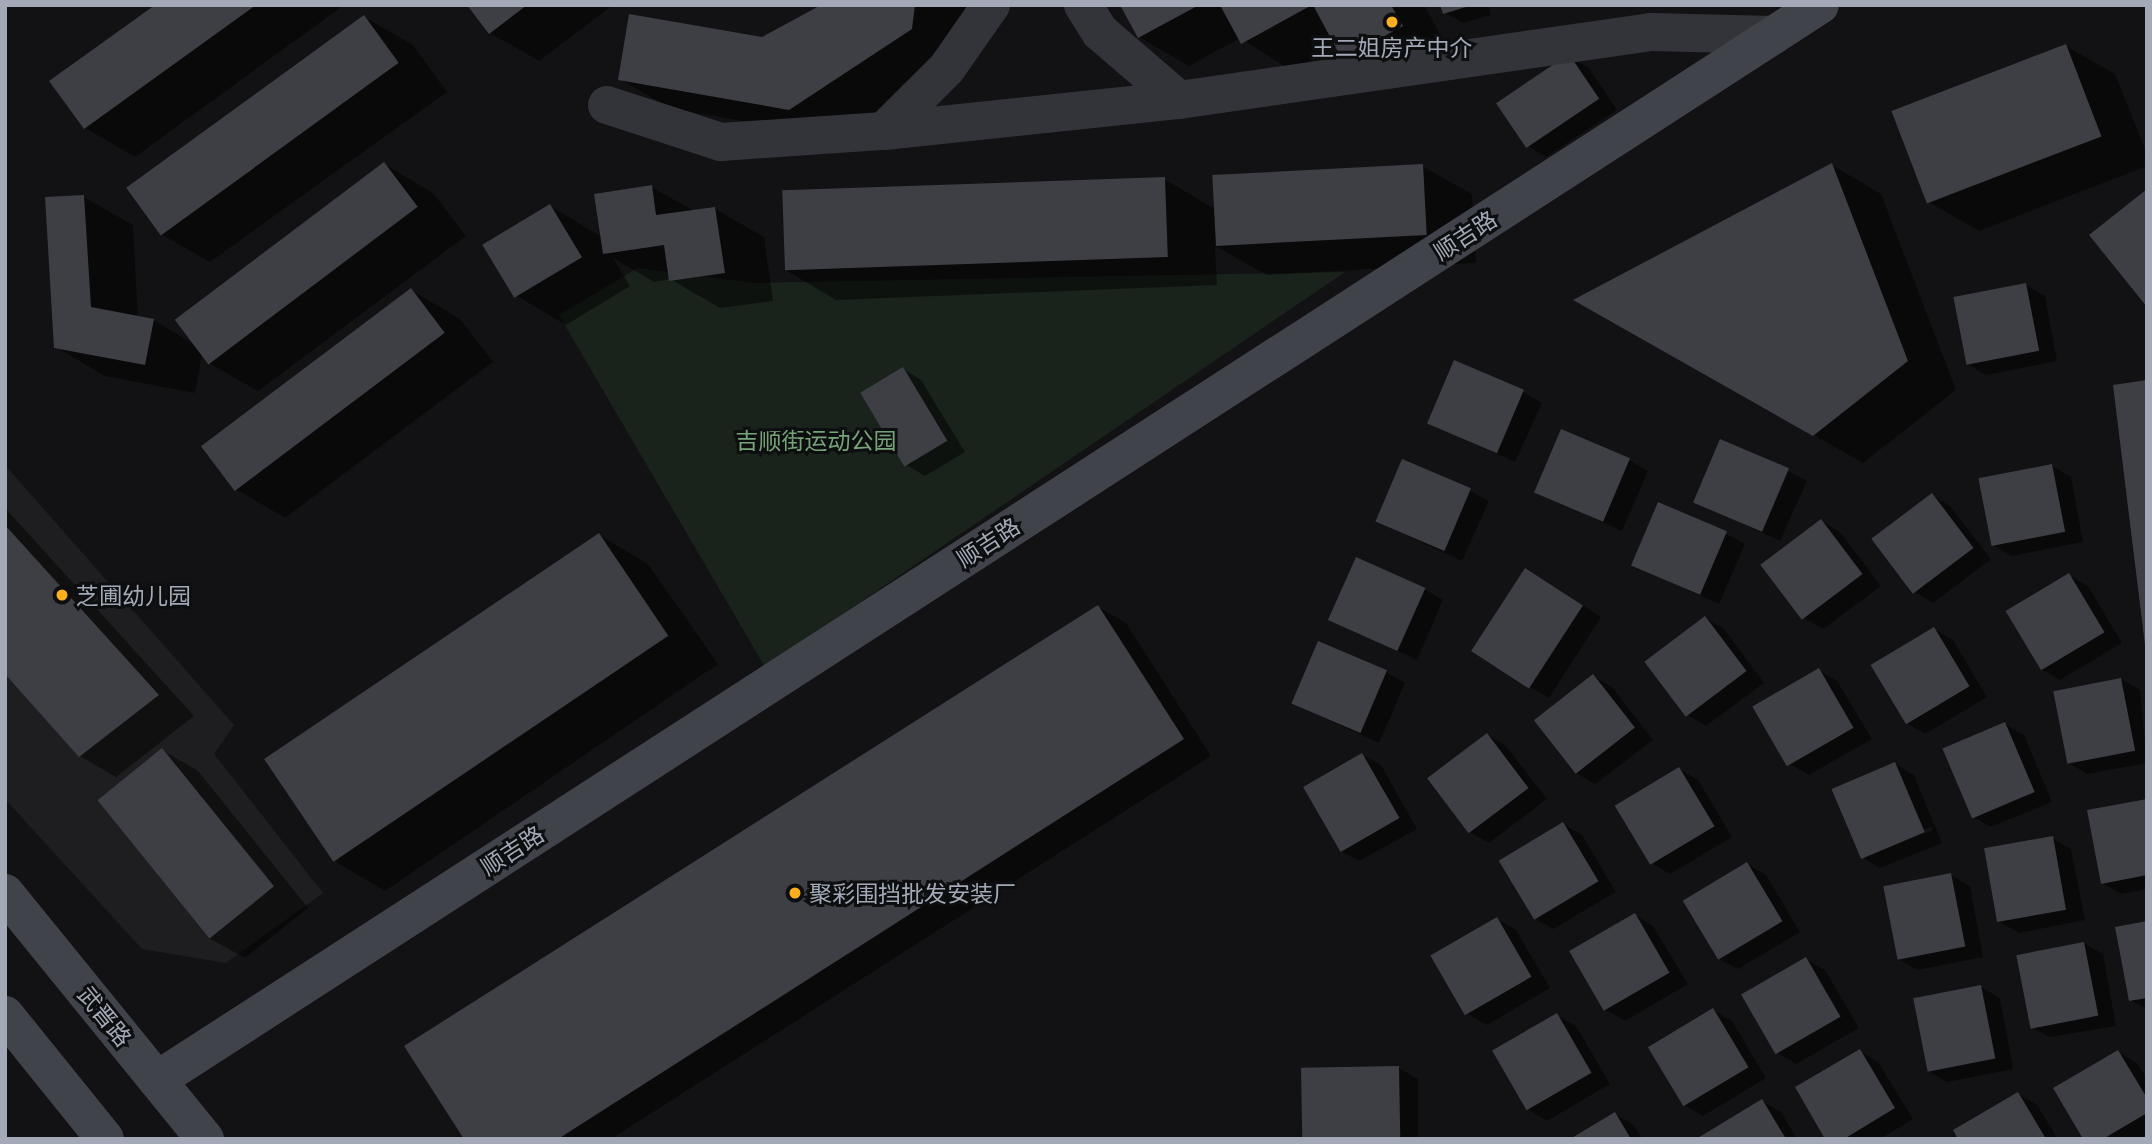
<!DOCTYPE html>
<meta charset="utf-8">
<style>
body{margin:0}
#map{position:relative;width:2152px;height:1144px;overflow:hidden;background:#121214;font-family:"Exo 2","Noto Sans SC",sans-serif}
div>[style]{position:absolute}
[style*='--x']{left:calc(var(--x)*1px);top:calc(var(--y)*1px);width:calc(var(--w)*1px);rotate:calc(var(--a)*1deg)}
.built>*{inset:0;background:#1e1e21}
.green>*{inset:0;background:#1a231b}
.shadow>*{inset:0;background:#0007}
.building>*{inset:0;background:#3e3f45;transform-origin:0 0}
.street>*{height:38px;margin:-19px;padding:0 19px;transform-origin:19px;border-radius:19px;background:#33343a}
.secondary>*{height:38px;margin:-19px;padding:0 19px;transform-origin:19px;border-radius:19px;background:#41434a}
.dots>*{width:19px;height:19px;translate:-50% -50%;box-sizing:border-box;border:4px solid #0d0e0f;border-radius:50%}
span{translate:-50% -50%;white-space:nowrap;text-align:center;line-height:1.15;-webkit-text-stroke:6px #0d0e0f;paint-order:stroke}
.poi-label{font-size:23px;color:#a3a9b6}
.left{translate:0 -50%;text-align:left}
.street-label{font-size:23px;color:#a3a9b6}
.park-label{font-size:23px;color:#77a379}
.frame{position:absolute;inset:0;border:7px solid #a3a9b6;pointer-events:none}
</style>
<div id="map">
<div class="built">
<i style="clip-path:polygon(5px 465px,234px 725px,214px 754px,323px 893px,226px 963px,142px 949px,5px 799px)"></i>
</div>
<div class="green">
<i style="clip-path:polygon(638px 268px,754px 283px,1345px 272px,765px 667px,559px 315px)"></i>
</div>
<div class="shadow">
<i style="clip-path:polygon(158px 5px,344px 5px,135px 157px,85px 128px)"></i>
<i style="clip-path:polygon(469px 5px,613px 5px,539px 61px,490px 33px)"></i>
<i style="clip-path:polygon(825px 5px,967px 5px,961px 57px,839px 138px,669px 108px,620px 79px,762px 39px)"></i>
<i style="clip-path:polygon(1122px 5px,1424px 5px,1451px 54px,1344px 58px,1337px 46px,1292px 71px,1240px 38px,1189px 66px,1139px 37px)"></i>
<i style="clip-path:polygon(1442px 5px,1488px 5px,1491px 15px,1463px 23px,1444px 12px)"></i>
<i style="clip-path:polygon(364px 17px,413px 45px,447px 92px,210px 262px,161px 234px)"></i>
<i style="clip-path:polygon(2066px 46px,2115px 74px,2147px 154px,2147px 166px,1979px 231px,1930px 203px)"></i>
<i style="clip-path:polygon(1569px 57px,1588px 67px,1617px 110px,1546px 157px,1528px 146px)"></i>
<i style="clip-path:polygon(384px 164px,433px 193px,466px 236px,258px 391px,209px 363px,202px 354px,195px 393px,105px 376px,56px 347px,84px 197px,133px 225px,138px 318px,153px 320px,194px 344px)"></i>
<i style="clip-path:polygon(1832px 165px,1881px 194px,1956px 390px,1863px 463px,1625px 328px)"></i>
<i style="clip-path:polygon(1422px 166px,1472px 194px,1476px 263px,1267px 275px,1215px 246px,1217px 285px,836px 300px,787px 271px,1164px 179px,1215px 209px)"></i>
<i style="clip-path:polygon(651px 187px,694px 211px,714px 208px,764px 237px,773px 301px,720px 308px,670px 279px,654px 282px,613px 258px,630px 286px,566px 325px,517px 296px,550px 206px,602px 237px)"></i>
<i style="clip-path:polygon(2026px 285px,2045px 296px,2057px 361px,1986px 375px,1967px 364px)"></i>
<i style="clip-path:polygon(411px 290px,460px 319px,493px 362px,285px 518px,236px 489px)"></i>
<i style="clip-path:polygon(903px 369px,921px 380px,965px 452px,925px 476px,906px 465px)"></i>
<i style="clip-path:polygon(1523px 392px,1542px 403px,1515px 462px,1429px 423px)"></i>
<i style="clip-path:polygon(1629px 460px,1648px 471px,1622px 531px,1536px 491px)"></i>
<i style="clip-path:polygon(2052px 466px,2071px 477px,2083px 542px,2012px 556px,1993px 545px)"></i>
<i style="clip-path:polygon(1788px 471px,1807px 481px,1780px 541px,1694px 501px)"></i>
<i style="clip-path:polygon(1470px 491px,1489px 501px,1462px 561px,1376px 521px)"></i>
<i style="clip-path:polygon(1932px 495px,1950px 506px,1991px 559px,1933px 603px,1915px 592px)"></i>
<i style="clip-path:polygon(5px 508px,194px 716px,116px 777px,80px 756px,5px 671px)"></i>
<i style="clip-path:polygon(1822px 521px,1840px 532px,1881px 586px,1823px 629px,1804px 618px)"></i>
<i style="clip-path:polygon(1726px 534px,1745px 544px,1719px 604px,1632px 564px)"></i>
<i style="clip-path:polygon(599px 535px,648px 564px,718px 664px,385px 891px,336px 862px)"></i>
<i style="clip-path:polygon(2069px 575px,2088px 586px,2122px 643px,2060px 680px,2041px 669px)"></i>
<i style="clip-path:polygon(1545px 581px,1601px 617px,1549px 698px,1530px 687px)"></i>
<i style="clip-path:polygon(1424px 589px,1443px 600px,1417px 660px,1331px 619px)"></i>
<i style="clip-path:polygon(1098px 607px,1126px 623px,1211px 756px,611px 1139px,466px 1139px)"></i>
<i style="clip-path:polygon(1705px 618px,1724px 629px,1764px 683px,1706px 726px,1688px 715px)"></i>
<i style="clip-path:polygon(1934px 629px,1953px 640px,1987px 697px,1925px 734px,1906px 723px)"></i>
<i style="clip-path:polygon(1819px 670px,1837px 681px,1872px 739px,1809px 775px,1790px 764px)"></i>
<i style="clip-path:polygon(1386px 672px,1405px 683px,1379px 743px,1292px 703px)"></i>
<i style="clip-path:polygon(1593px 676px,1612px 687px,1653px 740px,1595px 784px,1576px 773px)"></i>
<i style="clip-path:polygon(2121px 679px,2140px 690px,2147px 763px,2087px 774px,2069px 763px)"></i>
<i style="clip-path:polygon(2005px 724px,2024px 735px,2052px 802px,1990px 827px,1972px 816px)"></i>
<i style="clip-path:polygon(1487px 735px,1506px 746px,1547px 799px,1489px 843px,1470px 832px)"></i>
<i style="clip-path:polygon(162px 750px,198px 771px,308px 908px,245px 958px,209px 938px)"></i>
<i style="clip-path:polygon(1362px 755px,1381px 765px,1417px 829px,1359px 861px,1340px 851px)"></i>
<i style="clip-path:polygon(evenodd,1895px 764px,1914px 775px,1942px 843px,1880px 868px,1861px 857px,1895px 764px,1931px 827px,1933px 830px,1871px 855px,1871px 851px,1931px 827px)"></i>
<i style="clip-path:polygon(1679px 769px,1698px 780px,1732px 837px,1670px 874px,1651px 863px)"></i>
<i style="clip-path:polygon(2147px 801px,2147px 889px,2121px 894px,2102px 883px)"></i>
<i style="clip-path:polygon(1563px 824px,1582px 835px,1616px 892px,1553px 929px,1534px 918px)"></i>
<i style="clip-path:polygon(2052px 838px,2071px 849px,2085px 920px,2019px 933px,2000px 922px)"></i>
<i style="clip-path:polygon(1747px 864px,1766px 875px,1800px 932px,1738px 969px,1719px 959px)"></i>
<i style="clip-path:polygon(1951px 875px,1970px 886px,1983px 957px,1917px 970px,1898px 959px)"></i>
<i style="clip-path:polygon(1635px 915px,1653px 926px,1688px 984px,1625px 1021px,1606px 1010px)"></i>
<i style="clip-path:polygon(1497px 919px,1516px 930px,1550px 988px,1487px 1025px,1468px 1014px)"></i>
<i style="clip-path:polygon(2147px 923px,2147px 1009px,2131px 1000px)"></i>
<i style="clip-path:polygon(2084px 943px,2103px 954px,2116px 1026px,2050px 1037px,2031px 1027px)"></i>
<i style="clip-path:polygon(1806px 959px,1825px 970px,1859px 1028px,1796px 1064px,1777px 1053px)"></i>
<i style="clip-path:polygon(1981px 987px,2000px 998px,2013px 1069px,1947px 1082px,1928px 1071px)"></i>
<i style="clip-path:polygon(1713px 1010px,1732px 1021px,1766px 1078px,1703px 1116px,1684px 1105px)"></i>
<i style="clip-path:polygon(1557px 1015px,1576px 1026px,1610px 1084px,1547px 1121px,1529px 1110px)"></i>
<i style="clip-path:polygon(1860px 1051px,1878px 1062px,1913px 1119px,1880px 1139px,1827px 1139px)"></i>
<i style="clip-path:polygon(2118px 1052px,2137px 1063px,2147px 1079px,2147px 1135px,2140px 1139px,2085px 1139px)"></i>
<i style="clip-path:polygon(1399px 1068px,1418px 1079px,1418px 1139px,1303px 1139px)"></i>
<i style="clip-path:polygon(2018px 1094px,2037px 1105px,2058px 1139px,1960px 1139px)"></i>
<i style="clip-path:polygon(1762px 1101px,1781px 1112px,1797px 1139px,1700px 1139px)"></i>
<i style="clip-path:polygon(1615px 1114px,1634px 1125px,1643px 1139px,1573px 1139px)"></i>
</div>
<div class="building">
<i style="clip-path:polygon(155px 5px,256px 5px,84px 129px,49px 81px)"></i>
<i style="clip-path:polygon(467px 5px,527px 5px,489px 34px)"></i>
<i style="clip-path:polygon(821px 5px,915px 5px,912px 29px,789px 110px,618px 80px,629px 14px,762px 37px)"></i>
<i style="clip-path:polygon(1120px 5px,1199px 5px,1138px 38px)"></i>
<i style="clip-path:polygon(1220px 5px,1312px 5px,1241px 44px)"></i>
<i style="clip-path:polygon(1313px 5px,1391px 5px,1403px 26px,1342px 59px)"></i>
<i style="clip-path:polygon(1440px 5px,1469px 5px,1469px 6px,1443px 14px)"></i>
<i style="left:364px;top:15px;width:59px;height:294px;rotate:54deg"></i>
<i style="left:2066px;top:44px;width:99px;height:187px;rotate:69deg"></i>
<i style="left:1569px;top:54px;width:54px;height:88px;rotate:56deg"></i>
<i style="left:384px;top:162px;width:56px;height:262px;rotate:53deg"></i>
<i style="clip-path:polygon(1832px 163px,1908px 361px,1813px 436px,1573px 300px)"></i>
<i style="left:1423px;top:164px;width:71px;height:211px;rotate:87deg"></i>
<i style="left:1165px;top:177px;width:80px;height:383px;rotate:88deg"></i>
<i style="clip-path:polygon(652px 185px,656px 215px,715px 207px,725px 273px,669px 281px,664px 245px,603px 254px,594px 194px)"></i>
<i style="clip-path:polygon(2147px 189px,2147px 307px,2089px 235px)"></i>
<i style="clip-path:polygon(84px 195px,91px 307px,154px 319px,145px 365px,54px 348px,45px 197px)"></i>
<i style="left:550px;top:204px;width:62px;height:79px;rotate:59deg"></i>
<i style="left:2026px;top:283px;width:69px;height:74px;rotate:79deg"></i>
<i style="left:411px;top:288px;width:56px;height:263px;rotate:53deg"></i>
<i style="left:1454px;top:360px;width:76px;height:69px;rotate:23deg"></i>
<i style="left:903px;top:367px;width:86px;height:50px;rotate:59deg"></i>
<i style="clip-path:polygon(2147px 380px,2147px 645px,2145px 645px,2113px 385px)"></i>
<i style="left:1561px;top:429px;width:75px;height:69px;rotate:23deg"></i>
<i style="left:1720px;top:439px;width:75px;height:69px;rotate:23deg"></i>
<i style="left:1402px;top:459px;width:75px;height:68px;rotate:23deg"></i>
<i style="left:2052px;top:464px;width:69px;height:75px;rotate:79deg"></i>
<i style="left:1932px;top:493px;width:69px;height:76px;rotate:53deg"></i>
<i style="left:1658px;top:502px;width:75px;height:69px;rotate:23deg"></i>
<i style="left:1821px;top:519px;width:69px;height:76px;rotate:53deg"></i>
<i style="clip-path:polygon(5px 525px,159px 695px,79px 757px,5px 674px)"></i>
<i style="left:599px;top:533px;width:124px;height:404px;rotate:56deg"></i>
<i style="left:1356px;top:557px;width:76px;height:69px;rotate:24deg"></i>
<i style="left:1525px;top:568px;width:69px;height:99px;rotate:33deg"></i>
<i style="left:2069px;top:573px;width:69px;height:74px;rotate:59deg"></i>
<i style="clip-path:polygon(1098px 605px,1184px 739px,558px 1139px,464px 1139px,404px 1046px)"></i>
<i style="left:1705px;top:616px;width:69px;height:76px;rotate:53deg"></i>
<i style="left:1934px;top:627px;width:69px;height:74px;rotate:59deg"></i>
<i style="left:1318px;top:641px;width:75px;height:68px;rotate:23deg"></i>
<i style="left:1819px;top:668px;width:69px;height:77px;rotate:60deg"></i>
<i style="left:1593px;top:674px;width:68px;height:75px;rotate:52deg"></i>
<i style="left:2121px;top:678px;width:74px;height:69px;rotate:79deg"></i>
<i style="left:2005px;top:722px;width:76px;height:68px;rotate:67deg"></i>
<i style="left:1487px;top:733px;width:69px;height:75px;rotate:53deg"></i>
<i style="left:162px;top:748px;width:178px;height:83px;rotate:51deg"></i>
<i style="left:1362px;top:753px;width:75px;height:68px;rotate:60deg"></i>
<i style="left:1895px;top:762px;width:76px;height:69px;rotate:67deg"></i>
<i style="left:1679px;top:767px;width:69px;height:75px;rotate:59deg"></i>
<i style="clip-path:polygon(2147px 799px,2147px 875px,2101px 884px,2087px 810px)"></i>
<i style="left:1563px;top:822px;width:69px;height:75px;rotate:59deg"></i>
<i style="left:2053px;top:836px;width:75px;height:70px;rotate:80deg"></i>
<i style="left:1747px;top:862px;width:69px;height:75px;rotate:59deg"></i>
<i style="left:1951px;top:873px;width:75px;height:69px;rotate:79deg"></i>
<i style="left:1635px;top:913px;width:69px;height:76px;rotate:60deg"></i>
<i style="left:1497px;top:917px;width:69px;height:77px;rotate:60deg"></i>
<i style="clip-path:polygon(2147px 921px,2147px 998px,2129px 1001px,2115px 927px)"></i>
<i style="left:2084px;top:942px;width:75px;height:69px;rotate:79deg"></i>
<i style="left:1806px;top:957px;width:69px;height:75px;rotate:60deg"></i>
<i style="left:1981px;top:985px;width:75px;height:69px;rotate:79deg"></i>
<i style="left:1713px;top:1008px;width:69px;height:76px;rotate:59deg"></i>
<i style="left:1557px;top:1013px;width:69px;height:75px;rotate:60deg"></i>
<i style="clip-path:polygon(1860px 1049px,1895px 1108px,1844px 1139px,1825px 1139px,1795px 1087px)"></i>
<i style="clip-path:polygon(2118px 1050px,2147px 1098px,2147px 1113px,2103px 1139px,2083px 1139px,2053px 1088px)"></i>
<i style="left:1399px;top:1066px;width:73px;height:98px;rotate:89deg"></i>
<i style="clip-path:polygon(2018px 1092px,2046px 1139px,1958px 1139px,1953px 1130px)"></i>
<i style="clip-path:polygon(1762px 1099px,1786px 1139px,1696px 1139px)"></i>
<i style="clip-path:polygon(1615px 1112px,1631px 1139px,1570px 1139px)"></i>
</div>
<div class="street">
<i style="--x:1083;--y:5;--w:32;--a:58"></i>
<i style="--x:1100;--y:32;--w:104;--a:40.7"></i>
<i style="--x:607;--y:105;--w:120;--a:18"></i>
<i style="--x:721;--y:142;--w:163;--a:-3.9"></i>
<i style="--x:884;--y:131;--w:297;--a:-6"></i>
<i style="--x:1179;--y:100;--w:477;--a:-8.2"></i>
<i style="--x:1651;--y:32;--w:123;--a:1.4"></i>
<i style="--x:884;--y:131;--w:89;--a:-45"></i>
<i style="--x:947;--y:68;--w:77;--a:-55.1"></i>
</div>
<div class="secondary">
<i style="--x:5;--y:893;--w:317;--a:50.9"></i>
<i style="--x:5;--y:1015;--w:159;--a:51.1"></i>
<i style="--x:157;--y:1080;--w:1980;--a:-32.88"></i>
</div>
<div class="dots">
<i style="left:1392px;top:22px;background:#ffae20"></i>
<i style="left:62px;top:595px;background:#ffae20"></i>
<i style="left:795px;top:893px;background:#ffae20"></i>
</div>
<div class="poi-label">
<span style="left:1392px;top:47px">王二姐房产中介</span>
<span class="left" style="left:76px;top:595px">芝圃幼儿园</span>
<span class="left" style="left:809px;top:893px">聚彩围挡批发安装厂</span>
</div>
<div class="street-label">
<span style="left:1465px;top:235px;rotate:-33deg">顺吉路</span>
<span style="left:988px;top:542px;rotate:-33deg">顺吉路</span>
<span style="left:512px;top:850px;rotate:-33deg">顺吉路</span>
<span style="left:105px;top:1016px;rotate:51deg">武晋路</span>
</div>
<div class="park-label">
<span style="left:816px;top:440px">吉顺街运动公园</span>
</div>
<div class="frame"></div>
</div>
